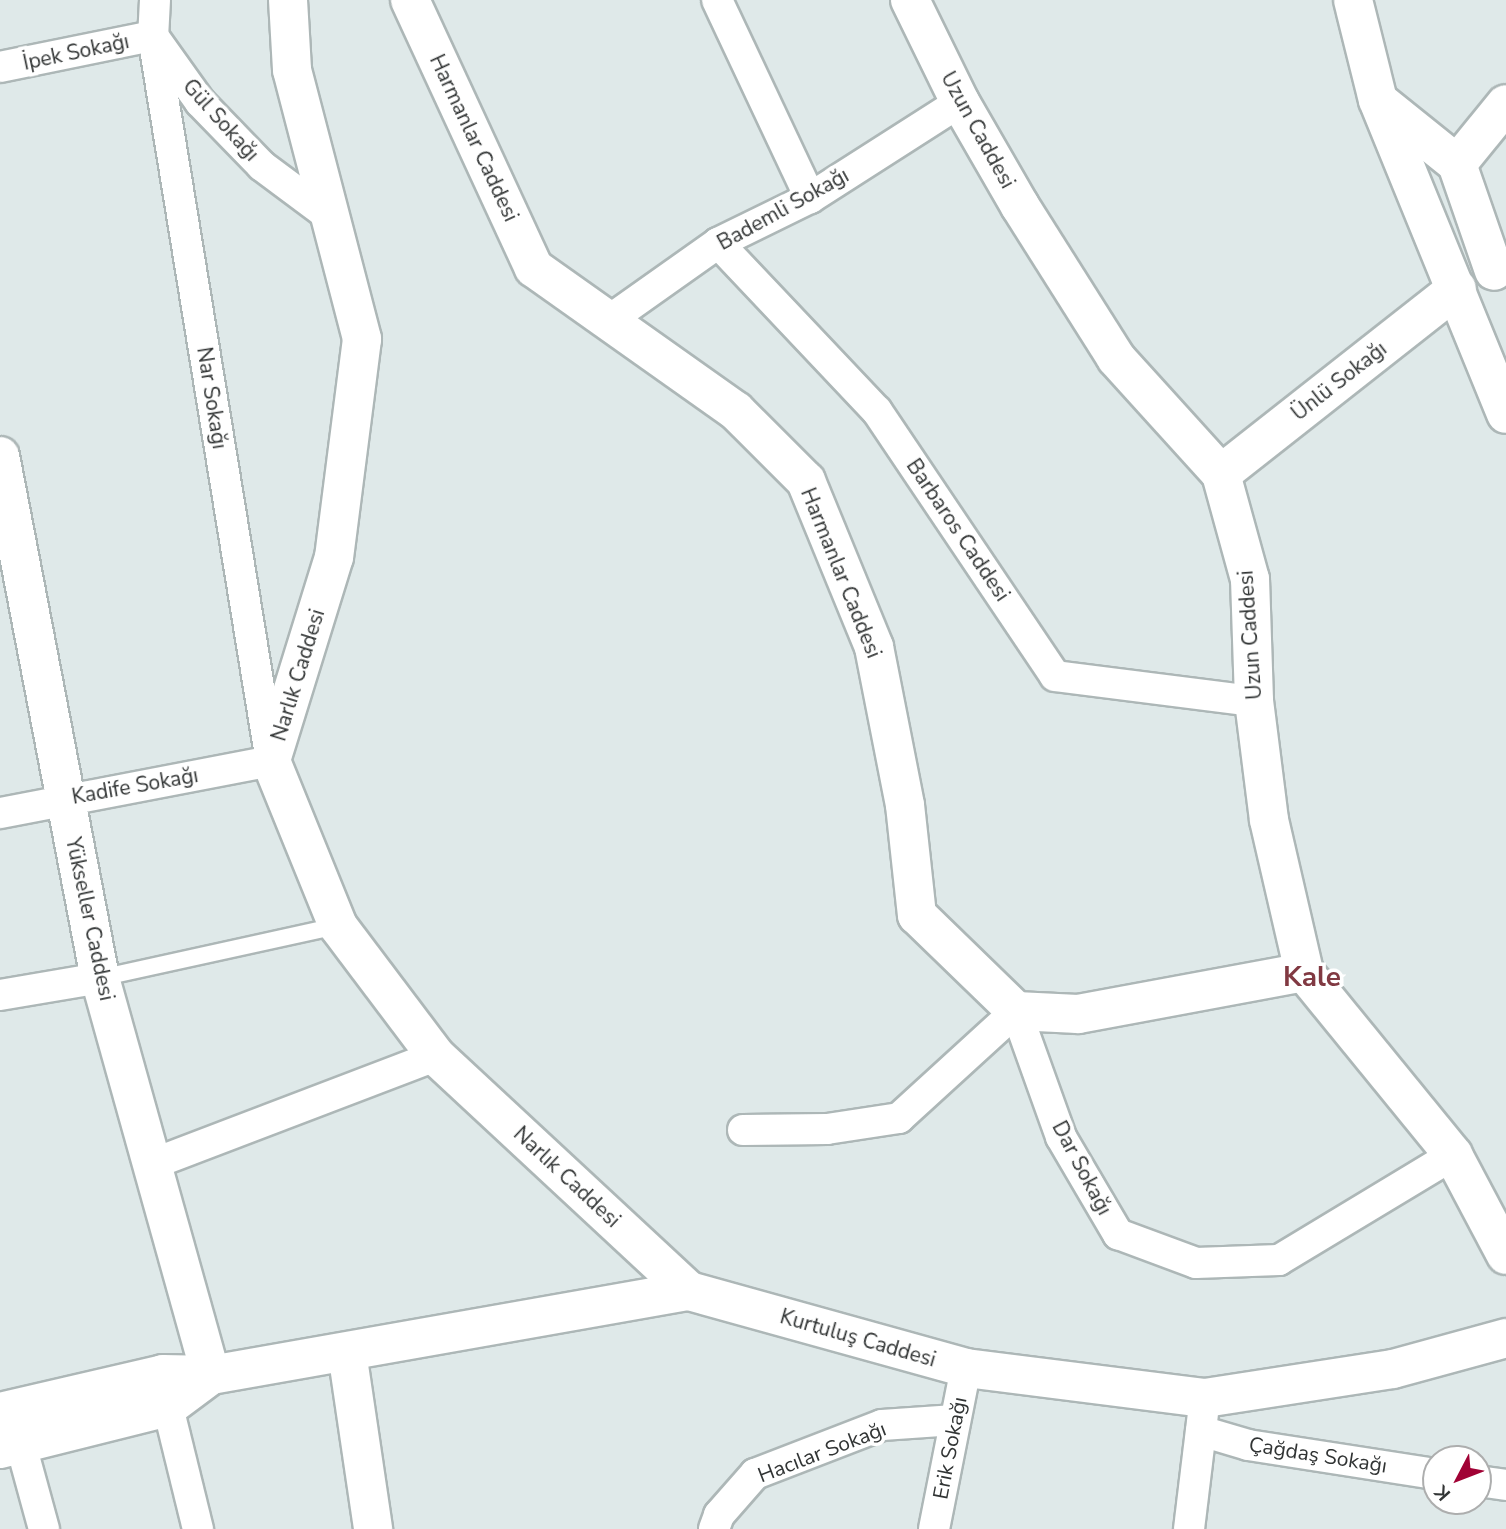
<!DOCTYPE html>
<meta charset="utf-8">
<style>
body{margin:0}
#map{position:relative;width:1506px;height:1529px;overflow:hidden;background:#dfe9e9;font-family:"Nunito Sans",sans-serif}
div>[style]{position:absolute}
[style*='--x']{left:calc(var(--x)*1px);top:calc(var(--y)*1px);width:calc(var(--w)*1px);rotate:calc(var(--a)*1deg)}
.roads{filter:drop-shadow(2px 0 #adb7b7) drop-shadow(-2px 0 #adb7b7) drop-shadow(0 2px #adb7b7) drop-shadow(0 -2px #adb7b7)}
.service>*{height:16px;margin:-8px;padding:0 8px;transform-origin:8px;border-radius:8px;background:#fff}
.minor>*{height:30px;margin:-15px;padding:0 15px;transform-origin:15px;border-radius:15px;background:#fff}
.tertiary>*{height:38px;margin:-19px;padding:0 19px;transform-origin:19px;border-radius:19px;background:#fff}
.secondary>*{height:38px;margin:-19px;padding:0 19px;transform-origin:19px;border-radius:19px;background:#fff}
.primary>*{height:38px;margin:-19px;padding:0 19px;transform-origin:19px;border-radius:19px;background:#fff}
span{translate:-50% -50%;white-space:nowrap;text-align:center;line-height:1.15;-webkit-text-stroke:7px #fff;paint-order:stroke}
.street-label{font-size:21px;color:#313434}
.district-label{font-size:28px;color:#813942;font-weight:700}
.north{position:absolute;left:1422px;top:1445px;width:70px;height:70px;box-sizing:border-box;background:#fff;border:2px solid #adaeae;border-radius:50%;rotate:228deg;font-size:19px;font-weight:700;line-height:28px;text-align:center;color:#313434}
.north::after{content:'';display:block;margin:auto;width:24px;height:32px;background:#a10235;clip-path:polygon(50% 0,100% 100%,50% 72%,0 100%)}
</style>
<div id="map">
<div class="roads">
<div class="service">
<i style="--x:100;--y:978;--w:243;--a:-12.4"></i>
</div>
<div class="minor">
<i style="--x:155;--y:0;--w:36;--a:93"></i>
<i style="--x:153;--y:36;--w:81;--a:54.5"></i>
<i style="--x:200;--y:102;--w:89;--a:45.9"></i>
<i style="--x:262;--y:166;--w:82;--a:36.6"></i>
<i style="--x:717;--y:0;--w:219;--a:64.8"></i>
<i style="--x:0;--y:67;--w:156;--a:-11.5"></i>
<i style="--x:153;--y:36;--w:735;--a:80.76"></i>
<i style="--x:271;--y:761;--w:276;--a:169.1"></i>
<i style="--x:718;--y:243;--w:231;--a:46.6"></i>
<i style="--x:877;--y:411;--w:319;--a:56.1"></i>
<i style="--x:1055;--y:676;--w:201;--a:7.2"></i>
<i style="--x:608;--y:321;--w:135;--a:-35.3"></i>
<i style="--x:718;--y:243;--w:102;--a:-26.1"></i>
<i style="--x:810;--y:198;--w:178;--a:-32.6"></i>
<i style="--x:0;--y:995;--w:101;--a:-9.6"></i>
<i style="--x:743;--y:1130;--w:84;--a:-0.7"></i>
<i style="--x:827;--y:1129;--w:73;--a:-8.7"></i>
<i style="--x:899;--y:1118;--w:159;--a:-42.4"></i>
<i style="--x:1016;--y:1011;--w:134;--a:70.3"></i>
<i style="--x:1061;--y:1137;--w:113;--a:59.6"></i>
<i style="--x:1118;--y:1234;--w:83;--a:20.4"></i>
<i style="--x:1196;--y:1263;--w:83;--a:-2.1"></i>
<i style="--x:1279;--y:1260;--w:203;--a:-31.1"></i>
<i style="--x:150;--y:1165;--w:306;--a:-20.9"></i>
<i style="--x:168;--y:1407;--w:126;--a:76.2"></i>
<i style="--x:1201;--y:1431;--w:49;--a:16.6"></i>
<i style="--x:1248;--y:1445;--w:190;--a:8.8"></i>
<i style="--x:21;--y:1445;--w:87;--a:74.7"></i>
<i style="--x:1478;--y:1481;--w:28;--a:8"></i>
<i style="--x:714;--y:1529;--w:15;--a:-70"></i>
<i style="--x:719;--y:1515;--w:55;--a:-48.7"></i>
<i style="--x:755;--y:1474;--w:136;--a:-21.1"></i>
<i style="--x:882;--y:1425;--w:73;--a:-3.9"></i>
<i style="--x:934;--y:1529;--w:164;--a:-78.8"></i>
<i style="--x:1189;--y:1529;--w:117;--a:-83.1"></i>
</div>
<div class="tertiary">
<i style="--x:288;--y:0;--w:70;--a:86.7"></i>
<i style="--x:292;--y:70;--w:278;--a:75.4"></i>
<i style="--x:362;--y:339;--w:220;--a:97.3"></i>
<i style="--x:334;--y:557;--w:214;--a:107.2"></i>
<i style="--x:271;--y:761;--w:178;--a:67.9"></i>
<i style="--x:338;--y:926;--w:163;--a:53"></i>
<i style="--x:436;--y:1056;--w:345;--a:42.9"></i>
<i style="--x:410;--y:0;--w:295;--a:65.2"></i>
<i style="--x:534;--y:268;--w:247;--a:35.3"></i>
<i style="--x:736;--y:411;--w:99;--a:45"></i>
<i style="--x:806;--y:481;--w:179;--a:67.7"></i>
<i style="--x:874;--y:647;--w:161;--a:78.9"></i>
<i style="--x:905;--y:805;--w:111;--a:83.8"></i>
<i style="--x:917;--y:915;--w:138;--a:44.1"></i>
<i style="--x:1016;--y:1011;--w:62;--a:2.8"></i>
<i style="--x:1078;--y:1014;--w:230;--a:-10.5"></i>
<i style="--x:1457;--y:164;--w:77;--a:-50.8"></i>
<i style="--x:0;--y:456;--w:531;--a:79.16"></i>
<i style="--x:100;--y:978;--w:412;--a:74.4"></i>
<i style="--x:1221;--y:474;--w:300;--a:-38.2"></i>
<i style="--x:347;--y:1352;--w:179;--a:81.6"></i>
</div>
<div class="secondary">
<i style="--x:910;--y:0;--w:114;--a:63.9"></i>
<i style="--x:960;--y:102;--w:120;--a:60"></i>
<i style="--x:1020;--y:206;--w:180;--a:57.7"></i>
<i style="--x:1116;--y:358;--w:156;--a:47.8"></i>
<i style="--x:1221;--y:474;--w:109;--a:74.6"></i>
<i style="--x:1250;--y:579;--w:122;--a:88.1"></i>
<i style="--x:1254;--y:701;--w:120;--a:82.8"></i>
<i style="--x:1269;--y:820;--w:156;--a:77"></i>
<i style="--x:1304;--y:972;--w:236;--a:50.8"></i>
<i style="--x:1453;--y:1155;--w:113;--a:62.1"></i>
<i style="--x:1353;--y:0;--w:103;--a:76"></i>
<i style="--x:1378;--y:100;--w:339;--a:67.8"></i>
<i style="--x:1380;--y:102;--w:99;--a:38.8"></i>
<i style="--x:1457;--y:164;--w:113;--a:70.9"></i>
</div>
<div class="primary">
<i style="--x:0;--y:1412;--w:167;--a:-13.1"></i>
<i style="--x:163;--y:1374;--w:48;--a:1.2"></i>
<i style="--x:211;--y:1375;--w:485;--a:-10"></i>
<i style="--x:689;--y:1291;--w:288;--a:15.5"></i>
<i style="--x:966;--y:1368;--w:241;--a:7.2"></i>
<i style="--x:1205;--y:1398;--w:190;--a:-8.8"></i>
<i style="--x:1393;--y:1369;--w:117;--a:-15.3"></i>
<i style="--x:0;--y:1449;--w:173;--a:-14"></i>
<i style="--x:168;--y:1407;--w:54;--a:-36.7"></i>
</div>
</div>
<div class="street-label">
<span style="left:76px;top:52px;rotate:-12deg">İpek Sokağı</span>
<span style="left:221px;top:120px;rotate:48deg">Gül Sokağı</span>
<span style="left:978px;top:130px;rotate:61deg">Uzun Caddesi</span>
<span style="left:474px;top:138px;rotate:65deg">Harmanlar Caddesi</span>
<span style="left:783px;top:209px;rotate:-29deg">Bademli Sokağı</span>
<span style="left:1339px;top:381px;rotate:-38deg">Ünlü Sokağı</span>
<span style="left:212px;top:398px;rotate:81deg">Nar Sokağı</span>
<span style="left:958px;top:530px;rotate:56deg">Barbaros Caddesi</span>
<span style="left:841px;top:573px;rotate:68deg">Harmanlar Caddesi</span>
<span style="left:1250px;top:635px;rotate:-94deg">Uzun Caddesi</span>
<span style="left:298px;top:675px;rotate:-73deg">Narlık Caddesi</span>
<span style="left:135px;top:786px;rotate:-10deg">Kadife Sokağı</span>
<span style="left:90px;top:919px;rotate:78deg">Yükseller Caddesi</span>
<span style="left:1082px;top:1168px;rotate:62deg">Dar Sokağı</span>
<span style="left:567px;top:1177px;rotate:43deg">Narlık Caddesi</span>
<span style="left:858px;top:1338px;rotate:16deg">Kurtuluş Caddesi</span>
<span style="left:950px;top:1448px;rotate:-79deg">Erik Sokağı</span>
<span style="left:822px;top:1452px;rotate:-21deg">Hacılar Sokağı</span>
<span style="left:1318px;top:1455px;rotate:9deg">Çağdaş Sokağı</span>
</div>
<div class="district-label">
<span style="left:1312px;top:977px">Kale</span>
</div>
<div class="north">K</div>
</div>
